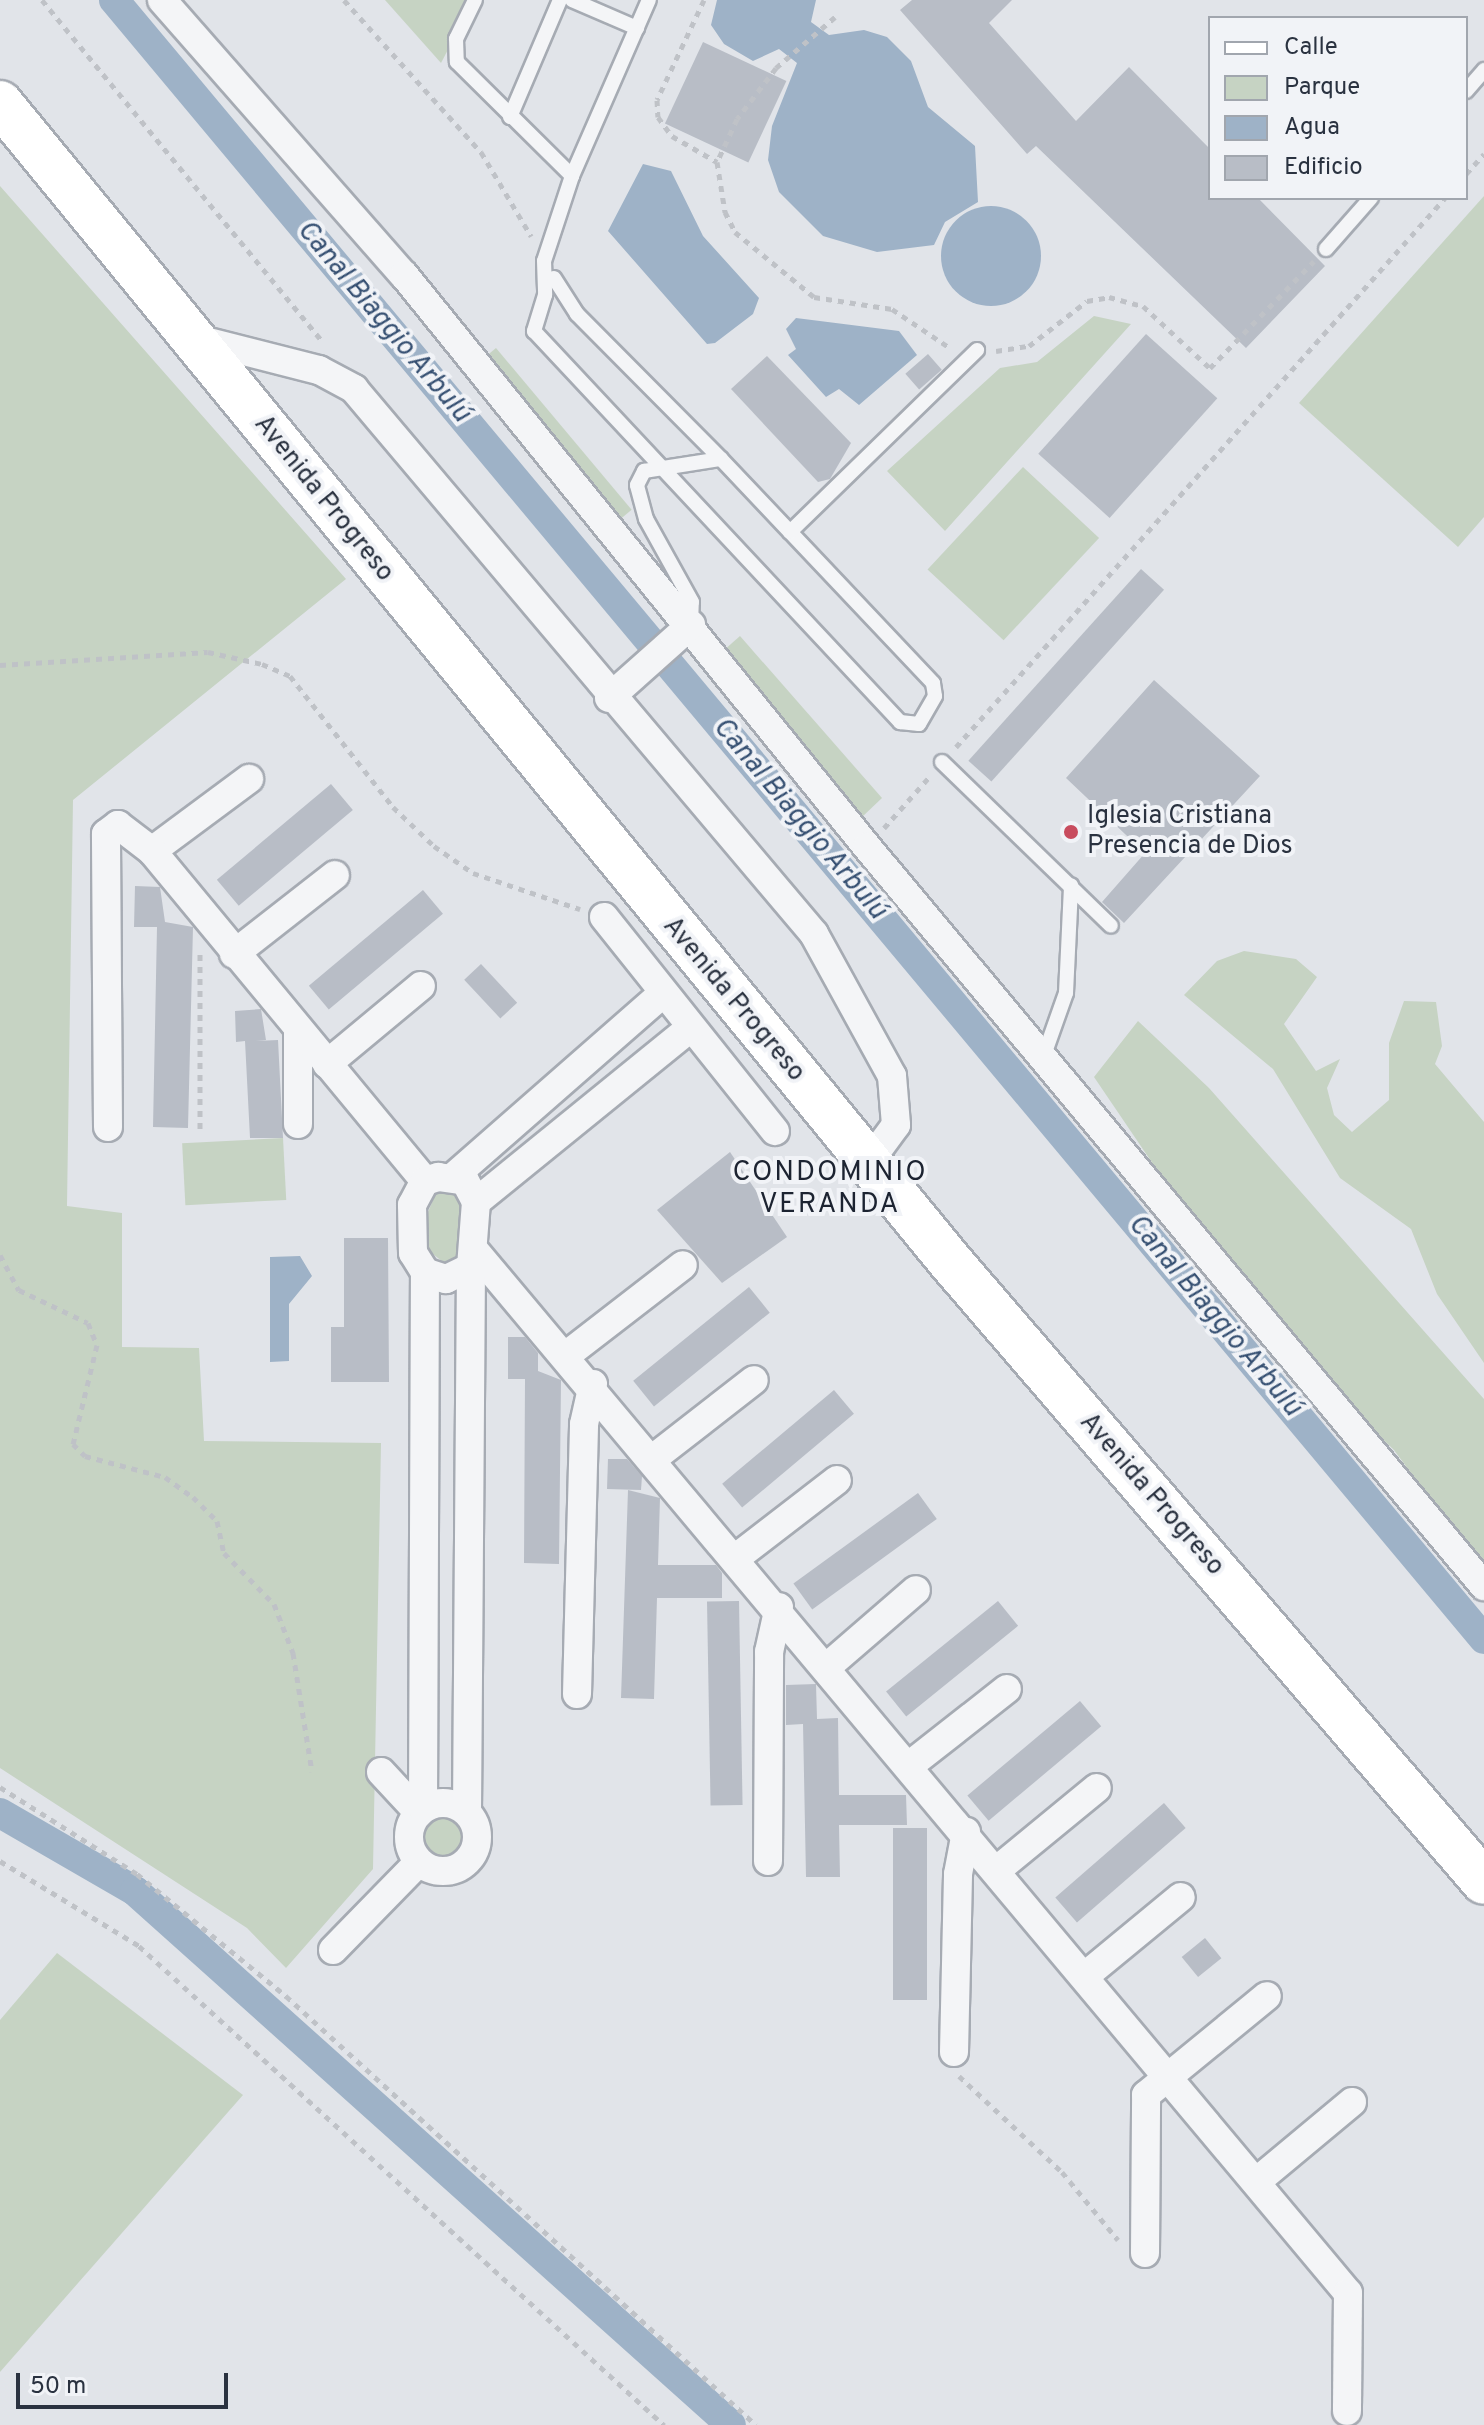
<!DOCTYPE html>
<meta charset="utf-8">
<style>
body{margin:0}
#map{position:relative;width:1484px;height:2425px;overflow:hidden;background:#e1e4e9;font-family:Overpass,sans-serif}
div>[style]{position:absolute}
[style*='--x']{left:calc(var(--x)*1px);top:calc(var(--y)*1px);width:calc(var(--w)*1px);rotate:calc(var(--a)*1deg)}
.green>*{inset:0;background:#c6d3c3;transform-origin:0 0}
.round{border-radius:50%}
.water>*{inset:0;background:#9eb2c7}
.canal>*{height:30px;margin:-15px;padding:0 15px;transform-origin:15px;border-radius:15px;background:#9eb2c7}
.building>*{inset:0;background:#b8bdc6;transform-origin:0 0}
.path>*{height:5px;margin-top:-2.5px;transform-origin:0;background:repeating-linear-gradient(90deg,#bfc2c7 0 6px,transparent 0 12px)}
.roads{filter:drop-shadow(2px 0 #a6abb3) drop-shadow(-2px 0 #a6abb3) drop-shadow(0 2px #a6abb3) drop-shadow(0 -2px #a6abb3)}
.service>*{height:14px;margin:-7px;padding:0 7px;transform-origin:7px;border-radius:7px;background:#f4f5f7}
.minor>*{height:28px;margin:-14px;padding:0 14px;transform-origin:14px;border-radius:14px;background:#f4f5f7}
.minor>.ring{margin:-14px;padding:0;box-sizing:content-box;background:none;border:28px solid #f4f5f7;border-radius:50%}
.primary>*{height:44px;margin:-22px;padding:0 22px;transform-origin:22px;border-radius:22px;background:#fff}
.dots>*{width:22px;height:22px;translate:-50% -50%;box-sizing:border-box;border:4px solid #f1f3f7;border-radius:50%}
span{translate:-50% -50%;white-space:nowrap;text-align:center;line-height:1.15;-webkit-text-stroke:8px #f1f3f7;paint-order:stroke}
.street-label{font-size:26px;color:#2a3240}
.poi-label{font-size:26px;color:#2a3240}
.left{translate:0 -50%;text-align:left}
.water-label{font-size:28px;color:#365072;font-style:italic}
.neighbourhood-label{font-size:28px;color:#1c2331;letter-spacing:2px}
.legend{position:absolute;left:1208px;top:16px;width:260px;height:184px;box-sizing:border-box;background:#f1f3f7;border:2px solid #a1a6ae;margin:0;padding:10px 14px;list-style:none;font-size:24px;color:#2a3240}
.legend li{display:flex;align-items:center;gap:16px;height:40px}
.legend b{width:40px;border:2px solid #a1a6ae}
.scale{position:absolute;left:16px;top:2373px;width:212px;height:36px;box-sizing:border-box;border:4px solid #2a3240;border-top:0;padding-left:10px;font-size:24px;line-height:28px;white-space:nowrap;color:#2a3240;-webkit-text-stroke:6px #f1f3f7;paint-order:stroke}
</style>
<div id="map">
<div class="green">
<i style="clip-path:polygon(385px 0,474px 0,441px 63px)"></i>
<i style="clip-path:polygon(0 186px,346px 579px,73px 800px,67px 1206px,122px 1213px,122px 1347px,199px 1348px,204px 1441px,381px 1443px,373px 1869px,286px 1968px,247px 1928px,0 1768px)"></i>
<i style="clip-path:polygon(1484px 196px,1484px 517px,1458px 547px,1299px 403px)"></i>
<i style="clip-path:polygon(1094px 316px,1131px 324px,945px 531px,887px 471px,1000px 368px,1037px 362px)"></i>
<i style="left:496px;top:348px;width:211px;height:18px;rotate:50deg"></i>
<i style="left:1023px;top:467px;width:104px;height:140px;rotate:43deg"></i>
<i style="clip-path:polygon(740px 636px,882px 798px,862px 817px,723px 651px)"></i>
<i style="clip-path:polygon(1244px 951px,1296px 959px,1317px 977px,1284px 1024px,1316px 1071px,1340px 1059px,1327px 1088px,1334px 1115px,1352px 1132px,1389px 1100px,1389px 1043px,1404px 1001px,1436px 1002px,1442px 1046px,1435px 1064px,1484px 1122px,1484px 1363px,1437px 1294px,1411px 1229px,1340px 1178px,1273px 1069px,1184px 995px,1217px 961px)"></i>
<i style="clip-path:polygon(1138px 1021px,1209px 1088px,1484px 1399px,1484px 1572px,1394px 1450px,1352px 1410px,1153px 1164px,1094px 1077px)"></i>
<i style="left:283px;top:1138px;width:62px;height:101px;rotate:87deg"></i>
<i style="clip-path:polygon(439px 1186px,463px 1193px,459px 1257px,443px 1262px,428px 1250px,425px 1219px)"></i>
<i class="round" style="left:424px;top:1816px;width:40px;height:40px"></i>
<i style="clip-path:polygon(57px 1953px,243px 2095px,0 2372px,0 2020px)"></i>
</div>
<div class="water">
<i style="clip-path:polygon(717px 0,816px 0,811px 22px,829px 35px,864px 30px,887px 37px,911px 61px,928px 107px,975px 146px,978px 202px,945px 222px,934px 245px,877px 252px,823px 236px,779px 192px,768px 160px,772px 126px,797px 63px,779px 49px,753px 61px,724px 44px,711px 25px)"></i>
<i style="clip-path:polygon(643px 164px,671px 171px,703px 236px,759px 298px,753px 314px,715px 343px,707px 344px,608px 231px)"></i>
<i class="round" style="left:941px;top:206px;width:100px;height:100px"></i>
<i style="clip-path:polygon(796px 318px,899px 331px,917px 355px,859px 405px,839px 389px,826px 397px,788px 355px,796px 349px,786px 329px)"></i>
<i style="clip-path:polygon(300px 1256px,312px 1276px,289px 1304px,289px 1361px,270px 1362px,270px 1257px)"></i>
</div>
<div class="canal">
<i style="--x:114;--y:0;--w:2136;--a:50.11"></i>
<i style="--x:0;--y:1813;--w:156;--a:30"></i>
<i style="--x:135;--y:1891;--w:800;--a:41.86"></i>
</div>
<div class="building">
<i style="clip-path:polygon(912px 0,1012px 0,989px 23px,1076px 121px,1129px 67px,1210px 149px,1210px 198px,1258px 198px,1325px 266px,1246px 348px,1036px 146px,1027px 154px,900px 10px)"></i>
<i style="left:703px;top:42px;width:92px;height:90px;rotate:25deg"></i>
<i style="left:1146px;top:334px;width:96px;height:161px;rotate:42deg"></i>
<i style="left:928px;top:354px;width:21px;height:30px;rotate:49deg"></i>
<i style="clip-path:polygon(767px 356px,851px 443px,830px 479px,818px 482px,731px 389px)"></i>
<i style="left:1141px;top:569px;width:31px;height:258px;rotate:42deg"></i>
<i style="clip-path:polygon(1154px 680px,1260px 776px,1124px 923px,1102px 902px,1145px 853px,1066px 778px)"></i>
<i style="left:331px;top:784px;width:34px;height:149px;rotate:50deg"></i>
<i style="clip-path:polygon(135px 886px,160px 887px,165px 922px,193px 927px,188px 1128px,153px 1127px,157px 927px,134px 927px)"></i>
<i style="left:423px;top:890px;width:31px;height:149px;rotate:50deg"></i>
<i style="left:481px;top:964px;width:53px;height:23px;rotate:47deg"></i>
<i style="clip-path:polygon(261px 1009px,266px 1040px,256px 1041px,278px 1040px,283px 1138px,250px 1138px,245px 1041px,236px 1042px,235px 1011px)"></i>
<i style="clip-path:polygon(730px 1152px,787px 1237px,722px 1283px,657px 1210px)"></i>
<i style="clip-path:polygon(344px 1238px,388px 1238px,389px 1382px,331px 1382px,331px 1327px,344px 1327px)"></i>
<i style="left:749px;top:1287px;width:33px;height:149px;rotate:51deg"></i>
<i style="clip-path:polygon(508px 1337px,525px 1337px,538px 1353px,538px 1371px,561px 1380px,559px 1564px,524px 1563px,525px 1379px,508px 1379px)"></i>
<i style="left:834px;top:1390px;width:31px;height:146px;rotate:50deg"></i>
<i style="clip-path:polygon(608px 1459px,627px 1459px,642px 1476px,641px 1490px,607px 1489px)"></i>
<i style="clip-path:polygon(628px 1490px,660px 1498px,658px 1565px,716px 1565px,722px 1573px,722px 1598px,657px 1598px,654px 1699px,621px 1698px)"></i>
<i style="left:918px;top:1493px;width:32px;height:154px;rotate:54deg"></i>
<i style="left:739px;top:1601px;width:204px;height:32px;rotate:89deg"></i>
<i style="left:998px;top:1601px;width:32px;height:144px;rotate:51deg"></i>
<i style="clip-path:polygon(816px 1684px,817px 1719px,838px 1718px,839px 1795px,906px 1795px,907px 1825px,839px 1825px,840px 1877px,806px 1877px,803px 1724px,786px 1725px,786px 1685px)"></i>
<i style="left:1080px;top:1701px;width:33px;height:147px;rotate:50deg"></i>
<i style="left:1164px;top:1803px;width:33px;height:144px;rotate:49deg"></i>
<i style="left:893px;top:1828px;width:34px;height:172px"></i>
<i style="left:1205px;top:1938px;width:26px;height:30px;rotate:51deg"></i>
</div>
<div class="path">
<i style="--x:42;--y:0;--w:443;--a:50.6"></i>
<i style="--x:344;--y:0;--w:205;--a:48"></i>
<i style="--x:481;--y:152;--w:98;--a:59.2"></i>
<i style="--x:704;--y:0;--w:110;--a:115.2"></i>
<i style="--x:657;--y:100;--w:17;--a:87"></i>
<i style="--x:658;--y:117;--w:24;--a:54"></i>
<i style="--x:672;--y:136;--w:52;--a:30"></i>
<i style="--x:835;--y:17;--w:78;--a:139.2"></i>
<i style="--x:776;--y:68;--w:64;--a:127.4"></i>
<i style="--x:737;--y:119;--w:47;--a:114.9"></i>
<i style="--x:717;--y:162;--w:51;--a:80.9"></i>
<i style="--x:725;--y:212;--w:22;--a:63"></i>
<i style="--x:735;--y:232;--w:102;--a:39.4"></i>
<i style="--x:814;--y:297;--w:79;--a:8.7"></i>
<i style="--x:892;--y:309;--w:70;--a:33.9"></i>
<i style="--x:1466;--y:174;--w:27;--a:-48"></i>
<i style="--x:996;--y:351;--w:33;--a:-9"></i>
<i style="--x:1029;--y:346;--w:73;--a:-37.8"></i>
<i style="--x:1087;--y:301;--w:22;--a:-10"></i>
<i style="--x:1109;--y:297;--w:35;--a:15"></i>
<i style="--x:1143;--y:306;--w:91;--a:42.8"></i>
<i style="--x:1210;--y:368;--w:149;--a:-45.8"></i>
<i style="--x:0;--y:665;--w:208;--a:-3.6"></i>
<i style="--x:208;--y:652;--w:55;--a:12.5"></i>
<i style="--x:262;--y:664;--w:30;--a:23"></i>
<i style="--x:290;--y:676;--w:167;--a:51.8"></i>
<i style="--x:393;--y:807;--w:57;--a:43.6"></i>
<i style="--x:434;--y:846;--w:47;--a:34.7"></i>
<i style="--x:473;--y:873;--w:113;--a:18.6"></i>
<i style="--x:956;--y:747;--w:735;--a:-48.31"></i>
<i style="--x:884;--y:828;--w:71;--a:-48.4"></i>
<i style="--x:200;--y:954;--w:179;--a:90"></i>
<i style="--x:0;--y:1255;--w:40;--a:62"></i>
<i style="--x:19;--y:1290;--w:76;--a:25.6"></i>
<i style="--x:88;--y:1323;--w:24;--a:68"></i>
<i style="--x:97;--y:1345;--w:102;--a:103.6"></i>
<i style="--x:73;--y:1444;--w:17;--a:45"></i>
<i style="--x:85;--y:1456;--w:83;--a:14.7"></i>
<i style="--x:165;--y:1477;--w:34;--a:36"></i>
<i style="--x:193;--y:1497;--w:34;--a:45"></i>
<i style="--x:217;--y:1521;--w:33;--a:78"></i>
<i style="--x:224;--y:1553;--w:71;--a:45.6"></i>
<i style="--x:274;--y:1604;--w:53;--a:68.8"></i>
<i style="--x:293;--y:1653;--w:120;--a:80.9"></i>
<i style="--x:0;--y:1787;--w:162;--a:32.4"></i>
<i style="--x:137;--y:1874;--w:193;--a:39.3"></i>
<i style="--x:286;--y:1996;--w:636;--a:42.39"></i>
<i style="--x:0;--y:1861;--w:163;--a:31.4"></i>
<i style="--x:139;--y:1946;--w:711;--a:42.38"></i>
<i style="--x:959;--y:2076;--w:141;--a:43"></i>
<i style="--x:1062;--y:2172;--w:88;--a:50.5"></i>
</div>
<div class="roads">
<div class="service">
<i style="--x:475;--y:0;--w:43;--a:116"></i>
<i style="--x:456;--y:39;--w:23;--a:88"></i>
<i style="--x:457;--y:62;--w:162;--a:44.7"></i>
<i style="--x:572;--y:176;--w:192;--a:-66.4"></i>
<i style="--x:572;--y:0;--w:71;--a:23.3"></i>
<i style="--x:1466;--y:91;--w:28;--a:-49"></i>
<i style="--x:510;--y:117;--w:127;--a:-66.9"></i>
<i style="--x:572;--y:176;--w:89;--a:108.2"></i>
<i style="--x:544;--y:261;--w:34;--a:88"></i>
<i style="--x:545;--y:295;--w:38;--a:107"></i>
<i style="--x:534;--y:331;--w:536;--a:46.89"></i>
<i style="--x:900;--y:722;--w:19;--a:6"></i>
<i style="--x:919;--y:724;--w:32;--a:-60"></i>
<i style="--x:935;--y:696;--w:13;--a:-99"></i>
<i style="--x:933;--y:683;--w:208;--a:-133.4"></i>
<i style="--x:1326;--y:249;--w:68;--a:-48.6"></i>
<i style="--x:554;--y:278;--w:43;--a:57.4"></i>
<i style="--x:577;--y:314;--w:204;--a:45.2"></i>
<i style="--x:691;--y:625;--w:23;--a:-88"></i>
<i style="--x:692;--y:602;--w:95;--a:-119"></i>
<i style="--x:646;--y:519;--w:35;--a:-105"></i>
<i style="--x:637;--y:485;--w:16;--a:-63"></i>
<i style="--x:644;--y:471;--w:78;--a:-8.9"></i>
<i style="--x:721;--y:459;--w:100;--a:46.6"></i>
<i style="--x:790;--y:532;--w:261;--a:-44.2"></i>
<i style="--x:942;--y:762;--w:235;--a:44.1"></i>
<i style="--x:1043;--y:1058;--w:69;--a:-70.5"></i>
<i style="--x:1066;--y:993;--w:108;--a:-87.3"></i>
</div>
<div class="minor">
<i style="--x:162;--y:0;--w:366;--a:48.7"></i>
<i style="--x:404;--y:275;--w:736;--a:51.01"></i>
<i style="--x:867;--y:847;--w:963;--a:50.14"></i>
<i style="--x:193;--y:338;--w:130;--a:14.3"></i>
<i style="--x:319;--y:370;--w:40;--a:28"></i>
<i style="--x:354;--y:389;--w:713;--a:49.83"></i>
<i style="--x:814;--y:934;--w:162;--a:61.2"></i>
<i style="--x:892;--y:1076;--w:49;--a:85.3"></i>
<i style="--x:896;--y:1125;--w:47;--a:126.4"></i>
<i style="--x:609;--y:698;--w:110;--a:-41.7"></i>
<i style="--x:152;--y:851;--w:121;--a:-36.6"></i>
<i style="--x:604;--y:917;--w:274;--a:51.4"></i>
<i style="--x:234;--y:954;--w:128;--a:-38"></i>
<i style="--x:298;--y:1029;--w:95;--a:90"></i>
<i style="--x:327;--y:1064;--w:122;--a:-39.7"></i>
<i style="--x:108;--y:1127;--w:293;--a:-90.4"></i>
<i style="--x:106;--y:834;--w:15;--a:-37"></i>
<i style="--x:118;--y:825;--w:43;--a:37.4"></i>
<i style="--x:152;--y:851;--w:428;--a:50.4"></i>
<i style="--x:438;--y:1177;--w:27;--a:8"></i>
<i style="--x:465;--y:1181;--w:24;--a:62"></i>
<i style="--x:476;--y:1202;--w:65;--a:94.4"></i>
<i style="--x:471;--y:1267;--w:28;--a:154"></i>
<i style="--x:446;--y:1279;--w:22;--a:-162"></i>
<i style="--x:425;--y:1272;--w:22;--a:-122"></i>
<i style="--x:413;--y:1253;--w:48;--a:-91.2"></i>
<i style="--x:412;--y:1205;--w:27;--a:-62"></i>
<i style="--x:425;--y:1181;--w:14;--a:-17"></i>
<i style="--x:452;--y:1178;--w:281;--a:-41.2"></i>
<i style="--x:476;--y:1202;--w:277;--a:-39.1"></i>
<i style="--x:475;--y:1251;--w:1359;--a:50.04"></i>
<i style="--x:1348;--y:2293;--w:118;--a:90.5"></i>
<i style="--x:568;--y:1354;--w:145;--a:-37.7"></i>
<i style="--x:655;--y:1457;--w:125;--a:-37.9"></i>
<i style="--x:737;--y:1557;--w:126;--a:-37.6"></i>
<i style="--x:828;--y:1666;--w:116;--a:-40.8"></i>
<i style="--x:577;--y:1694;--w:270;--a:-88.5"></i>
<i style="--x:584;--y:1424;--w:41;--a:-77.3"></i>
<i style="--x:910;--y:1765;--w:123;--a:-38.1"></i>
<i style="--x:381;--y:1772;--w:56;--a:47.2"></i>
<i class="ring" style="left:409px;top:1803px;width:40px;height:40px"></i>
<i style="--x:423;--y:1809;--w:537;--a:-89.79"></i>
<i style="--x:467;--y:1812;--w:545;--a:-89.58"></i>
<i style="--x:768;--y:1861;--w:209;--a:-89.7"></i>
<i style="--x:769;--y:1652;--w:46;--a:-77.5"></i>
<i style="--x:997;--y:1870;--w:129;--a:-39.4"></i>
<i style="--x:333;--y:1950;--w:123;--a:-45.7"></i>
<i style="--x:1085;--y:1976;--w:124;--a:-39.5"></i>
<i style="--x:954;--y:2052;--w:178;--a:-88.7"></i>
<i style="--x:958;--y:1874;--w:43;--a:-79.2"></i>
<i style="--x:1256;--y:2182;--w:125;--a:-39.8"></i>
<i style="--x:1145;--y:2253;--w:158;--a:-89.6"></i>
<i style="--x:1146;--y:2095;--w:156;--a:-39.3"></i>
</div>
<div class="primary">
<i style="--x:0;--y:103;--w:1496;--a:50.64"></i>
<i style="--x:949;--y:1260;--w:820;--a:49.3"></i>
</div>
</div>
<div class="dots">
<i style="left:1071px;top:832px;background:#c84c5e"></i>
</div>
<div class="street-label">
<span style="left:323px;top:499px;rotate:51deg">Avenida Progreso</span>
<span style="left:733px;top:1000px;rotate:50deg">Avenida Progreso</span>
<span style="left:1151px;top:1495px;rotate:49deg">Avenida Progreso</span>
</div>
<div class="poi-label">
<span class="left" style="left:1087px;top:832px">Iglesia Cristiana<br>Presencia de Dios</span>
</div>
<div class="water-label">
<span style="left:383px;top:322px;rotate:50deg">Canal Biaggio Arbulú</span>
<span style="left:799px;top:819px;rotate:50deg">Canal Biaggio Arbulú</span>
<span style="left:1214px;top:1316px;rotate:50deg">Canal Biaggio Arbulú</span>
</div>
<div class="neighbourhood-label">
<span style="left:830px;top:1189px">CONDOMINIO<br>VERANDA</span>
</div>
<ul class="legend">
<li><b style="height:10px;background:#fff"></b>Calle</li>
<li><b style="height:22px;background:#c6d3c3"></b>Parque</li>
<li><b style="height:22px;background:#9eb2c7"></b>Agua</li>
<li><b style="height:22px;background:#b8bdc6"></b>Edificio</li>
</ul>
<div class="scale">50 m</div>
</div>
